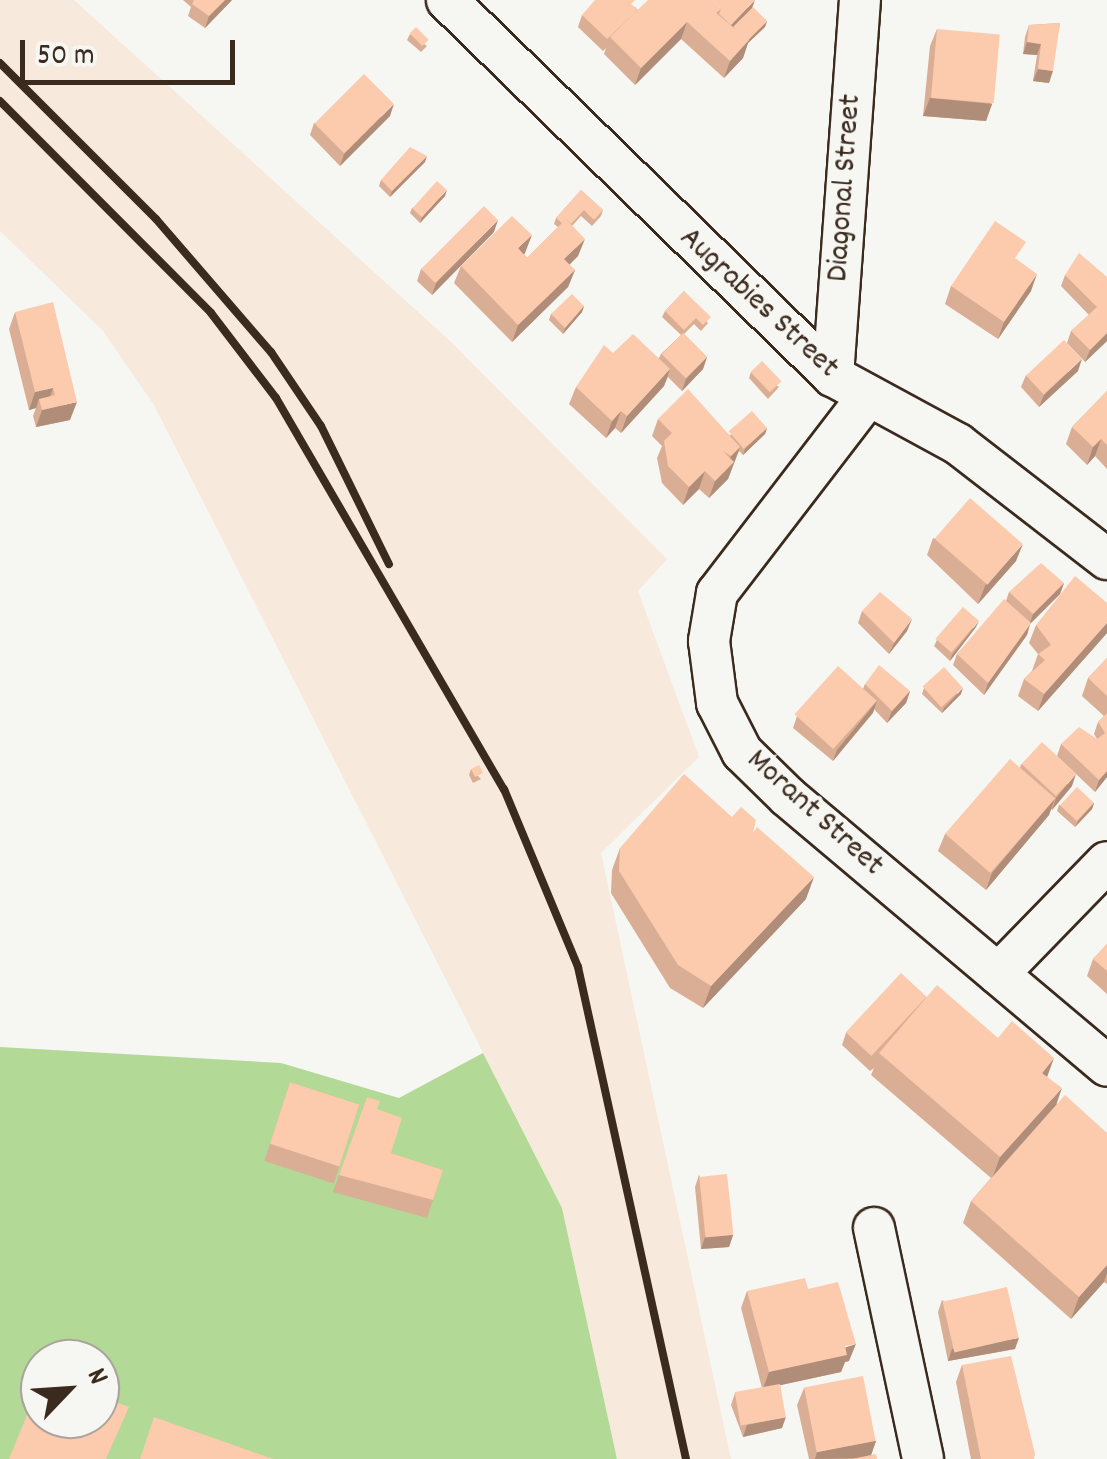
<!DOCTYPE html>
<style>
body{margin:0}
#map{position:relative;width:1107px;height:1459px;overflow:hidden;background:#f6f6f2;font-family:Dekko,sans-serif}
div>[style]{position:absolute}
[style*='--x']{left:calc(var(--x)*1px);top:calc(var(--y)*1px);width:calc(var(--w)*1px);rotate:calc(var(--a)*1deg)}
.built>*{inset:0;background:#f8e9dd}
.green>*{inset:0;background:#b2d996}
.roads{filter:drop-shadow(2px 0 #3b2a1e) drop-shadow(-2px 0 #3b2a1e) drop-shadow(0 2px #3b2a1e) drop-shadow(0 -2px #3b2a1e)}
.minor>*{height:40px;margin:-20px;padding:0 20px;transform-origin:20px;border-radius:20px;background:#f6f6f2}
.rail>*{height:8px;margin:-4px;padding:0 4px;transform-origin:4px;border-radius:4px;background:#3b2a1e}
.wall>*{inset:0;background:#d9ae94;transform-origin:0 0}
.shaded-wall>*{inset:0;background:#b08d78}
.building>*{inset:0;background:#fccaac;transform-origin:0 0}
span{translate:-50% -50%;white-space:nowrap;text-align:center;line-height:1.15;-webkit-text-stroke:8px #f6f6f2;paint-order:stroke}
.street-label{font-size:32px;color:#3b2a1e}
.north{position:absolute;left:20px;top:1339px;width:100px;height:100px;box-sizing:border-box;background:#f6f6f2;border:2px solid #aba49d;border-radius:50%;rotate:65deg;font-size:28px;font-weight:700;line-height:40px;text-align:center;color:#3b2a1e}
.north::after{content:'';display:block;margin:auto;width:35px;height:45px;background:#3b2a1e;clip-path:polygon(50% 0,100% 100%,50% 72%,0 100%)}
.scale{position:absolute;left:20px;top:40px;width:215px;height:45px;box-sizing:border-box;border:5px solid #3b2a1e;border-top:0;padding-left:12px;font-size:30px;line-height:35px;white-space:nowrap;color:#3b2a1e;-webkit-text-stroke:8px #f6f6f2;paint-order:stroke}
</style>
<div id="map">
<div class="built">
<i style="clip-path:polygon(0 0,74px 0,450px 341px,667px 559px,638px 591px,699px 757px,601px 853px,731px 1459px,617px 1459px,562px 1208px,154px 405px,103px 331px,0 231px)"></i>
</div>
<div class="green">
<i style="clip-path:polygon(evenodd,0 1047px,281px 1063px,399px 1098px,483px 1053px,562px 1208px,617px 1459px,0 1459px,0 1047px,40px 1359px,100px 1359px,100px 1419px,40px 1419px,40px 1359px)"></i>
</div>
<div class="roads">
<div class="minor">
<i style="--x:447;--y:0;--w:539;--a:44.25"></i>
<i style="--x:833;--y:376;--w:142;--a:28.5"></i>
<i style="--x:958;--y:444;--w:188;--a:37.7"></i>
<i style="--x:833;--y:376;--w:377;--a:-85.9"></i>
<i style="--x:866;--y:399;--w:245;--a:127.5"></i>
<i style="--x:717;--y:593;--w:49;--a:99.5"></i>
<i style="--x:709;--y:641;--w:63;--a:82.6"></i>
<i style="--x:717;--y:703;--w:55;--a:63"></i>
<i style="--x:742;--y:752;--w:64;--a:44.4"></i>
<i style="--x:788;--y:797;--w:417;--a:40.1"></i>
<i style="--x:998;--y:974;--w:156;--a:-45.8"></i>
<i style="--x:874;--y:1228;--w:236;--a:78"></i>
</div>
</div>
<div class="rail">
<i style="--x:0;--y:63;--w:221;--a:45"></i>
<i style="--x:156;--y:219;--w:176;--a:49.2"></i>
<i style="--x:271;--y:352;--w:89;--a:56"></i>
<i style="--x:321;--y:426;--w:154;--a:63.8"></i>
<i style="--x:0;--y:101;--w:299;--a:45.1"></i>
<i style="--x:211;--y:313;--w:107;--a:52.6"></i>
<i style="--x:276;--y:398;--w:453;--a:59.8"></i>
<i style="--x:504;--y:789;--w:193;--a:67.4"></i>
<i style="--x:578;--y:967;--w:504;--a:77.62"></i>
</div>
<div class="wall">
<i style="clip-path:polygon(183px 0,232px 0,205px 28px,188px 16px,191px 7px)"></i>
<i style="clip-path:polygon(635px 7px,638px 10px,752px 8px,767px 21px,765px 27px,748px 43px,743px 58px,724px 78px,681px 39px,635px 85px,604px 54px,606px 48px,603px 51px,578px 27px,582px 15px)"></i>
<i style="clip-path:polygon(1060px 23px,1049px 83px,1033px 81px,1037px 55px,1023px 54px,1025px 37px,1029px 25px)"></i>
<i style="clip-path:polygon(937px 29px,992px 104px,986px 121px,923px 116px,930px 46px)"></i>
<i style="clip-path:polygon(410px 34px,427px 46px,421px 52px,407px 40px)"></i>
<i style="clip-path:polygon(390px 116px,340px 166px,310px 135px,314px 123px)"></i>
<i style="clip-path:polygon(425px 162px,390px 197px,379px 186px,381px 180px)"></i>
<i style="clip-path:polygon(581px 190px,603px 210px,601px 216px,592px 226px,581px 216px,572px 226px,578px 256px,569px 265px,575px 270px,568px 287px,512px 342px,454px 283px,461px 266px,525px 253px,524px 254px,527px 258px,558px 227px,554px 224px,556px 218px)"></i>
<i style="clip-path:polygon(445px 196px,420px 223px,410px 213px,412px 208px)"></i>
<i style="clip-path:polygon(494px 232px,432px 295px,417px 281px,421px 269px)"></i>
<i style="clip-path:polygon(1018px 261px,1031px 291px,998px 339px,945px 304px,951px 286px)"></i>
<i style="clip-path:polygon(1065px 275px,1107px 277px,1107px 341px,1085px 362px,1067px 343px,1071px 331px,1089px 315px,1061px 286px)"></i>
<i style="clip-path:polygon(684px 291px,708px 323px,701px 331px,694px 324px,684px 334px,707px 357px,703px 369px,682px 391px,668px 377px,664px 386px,621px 433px,615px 428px,606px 438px,569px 404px,576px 387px,613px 353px,659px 358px,661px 354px,681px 335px,662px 317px,665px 311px)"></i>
<i style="clip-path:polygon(584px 306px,582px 312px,563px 334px,549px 320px,551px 314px)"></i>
<i style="clip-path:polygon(15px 312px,70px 420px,36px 427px,33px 416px,36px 408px,29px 410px,9px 329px)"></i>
<i style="clip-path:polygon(1078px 371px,1039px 407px,1021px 387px,1026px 375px)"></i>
<i style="clip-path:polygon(751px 372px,779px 387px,768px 399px,749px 378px)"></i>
<i style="clip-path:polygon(1107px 391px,1107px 469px,1095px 456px,1087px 465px,1066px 444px,1072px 427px)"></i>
<i style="clip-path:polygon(658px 419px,730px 435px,767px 428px,765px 434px,743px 455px,739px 451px,728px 479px,709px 498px,699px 489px,683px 505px,662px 483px,657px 458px,662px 446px,652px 436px)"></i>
<i style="clip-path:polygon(933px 538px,1016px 561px,978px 604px,927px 555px)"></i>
<i style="clip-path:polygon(1064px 583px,1060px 594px,1030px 624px,1027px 635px,984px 695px,953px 665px,957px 654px,1006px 601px,1009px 592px)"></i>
<i style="clip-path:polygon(1107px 603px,1107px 633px,1038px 711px,1018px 696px,1024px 679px,1032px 671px,1038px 654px,1029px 643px,1036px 625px)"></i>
<i style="clip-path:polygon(862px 611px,907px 631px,889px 654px,858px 623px)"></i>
<i style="clip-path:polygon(976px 627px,950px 661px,934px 646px,937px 640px)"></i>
<i style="clip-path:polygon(1107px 658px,1107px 777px,1095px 792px,1057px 756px,1061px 744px,1097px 739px,1094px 734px,1098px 722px,1104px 716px,1082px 696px,1088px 678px)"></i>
<i style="clip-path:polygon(865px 684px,910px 691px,906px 703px,887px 723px,874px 709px,833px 761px,793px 728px,797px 716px,863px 689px)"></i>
<i style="clip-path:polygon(924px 688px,961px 694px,942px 713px,922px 694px)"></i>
<i style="clip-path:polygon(1021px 764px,1072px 786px,1052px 810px,1051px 809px,1049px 815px,986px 890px,938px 851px,945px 834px,1020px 768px)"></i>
<i style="clip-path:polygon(471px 769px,481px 779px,473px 783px,469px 775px)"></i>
<i style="clip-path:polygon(1094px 803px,1092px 809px,1075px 827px,1057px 811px,1059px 805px)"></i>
<i style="clip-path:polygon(732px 817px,753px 833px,806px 899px,703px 1008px,670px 988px,611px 893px,612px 870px,620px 848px)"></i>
<i style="clip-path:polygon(1107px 944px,1107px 994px,1087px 976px,1093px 959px)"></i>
<i style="clip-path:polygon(927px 997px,998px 1038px,1057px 1104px,1107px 1133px,1107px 1284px,1104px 1282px,1071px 1319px,963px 1223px,971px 1201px,991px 1178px,871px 1075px,874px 1068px,870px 1071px,842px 1045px,846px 1033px)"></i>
<i style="left:290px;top:1082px;width:73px;height:83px;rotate:18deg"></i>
<i style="clip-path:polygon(367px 1097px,377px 1109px,391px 1153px,443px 1170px,427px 1218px,333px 1192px)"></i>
<i style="clip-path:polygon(699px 1175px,733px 1235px,729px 1247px,701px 1249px,695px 1187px)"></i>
<i style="clip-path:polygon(808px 1289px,849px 1361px,845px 1362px,841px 1372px,780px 1385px,782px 1428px,743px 1437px,731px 1405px,735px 1393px,762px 1388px,741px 1308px,747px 1291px)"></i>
<i style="clip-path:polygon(942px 1300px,1015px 1349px,948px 1361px,938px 1312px)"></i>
<i style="clip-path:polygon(962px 1365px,1034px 1459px,971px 1459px,956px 1382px)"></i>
<i style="clip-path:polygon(804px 1388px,876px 1441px,871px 1455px,877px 1459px,809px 1459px,797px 1405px)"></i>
</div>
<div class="shaded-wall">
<i style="clip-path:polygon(225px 0,232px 0,205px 28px,209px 16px)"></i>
<i style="clip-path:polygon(755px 0,751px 11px,731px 32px,731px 25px)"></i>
<i style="clip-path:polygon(767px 21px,765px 27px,748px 43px,743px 58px,724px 78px,730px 61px,743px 44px)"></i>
<i style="clip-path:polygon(687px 22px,681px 39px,635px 85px,641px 68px)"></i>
<i style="clip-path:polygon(1027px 42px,1041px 44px,1037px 55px,1023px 54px)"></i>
<i style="clip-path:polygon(1038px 69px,1053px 71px,1049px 83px,1033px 81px)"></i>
<i style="clip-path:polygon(930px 98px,992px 104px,986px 121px,923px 116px)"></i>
<i style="clip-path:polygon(394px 104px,390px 116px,340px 166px,344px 154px)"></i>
<i style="clip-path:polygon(427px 156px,425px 162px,390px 197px,392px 191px)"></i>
<i style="clip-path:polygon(447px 190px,445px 196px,420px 223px,422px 217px)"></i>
<i style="clip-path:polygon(498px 220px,494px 232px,432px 295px,436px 283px)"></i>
<i style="clip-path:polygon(532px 235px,525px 253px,512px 266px,518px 248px)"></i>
<i style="clip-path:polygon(585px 239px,578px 256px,557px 277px,564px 259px)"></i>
<i style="clip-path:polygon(575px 270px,568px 287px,512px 342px,518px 325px)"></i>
<i style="clip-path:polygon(1037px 274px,1031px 291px,998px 339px,1004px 322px)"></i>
<i style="clip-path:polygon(584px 306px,582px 312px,563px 334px,565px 328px)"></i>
<i style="clip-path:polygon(1107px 333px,1107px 341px,1085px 362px,1090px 350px)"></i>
<i style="clip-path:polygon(707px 357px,703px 369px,682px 391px,686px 379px)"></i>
<i style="clip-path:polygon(1082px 359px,1078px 371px,1039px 407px,1044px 395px)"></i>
<i style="clip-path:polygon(670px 369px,664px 386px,621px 433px,627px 416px)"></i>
<i style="clip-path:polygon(53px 388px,47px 405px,39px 399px,36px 408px,29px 410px,35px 392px)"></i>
<i style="clip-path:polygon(77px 402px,70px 420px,36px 427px,42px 410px)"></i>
<i style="clip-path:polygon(621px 411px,615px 428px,606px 438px,612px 421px)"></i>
<i style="clip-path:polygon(767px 428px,765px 434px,743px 455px,745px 449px)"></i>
<i style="clip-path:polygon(1101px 439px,1095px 456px,1087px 465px,1093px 447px)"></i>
<i style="clip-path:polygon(740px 447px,728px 479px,709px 498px,715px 481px,726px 470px,731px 456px)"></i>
<i style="clip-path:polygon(705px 471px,699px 489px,683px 505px,689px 487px)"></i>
<i style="clip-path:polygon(1023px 544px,1016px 561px,978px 604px,985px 586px)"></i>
<i style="clip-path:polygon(1064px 583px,1060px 594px,1030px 624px,1027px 635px,984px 695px,988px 683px,1029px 626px,1033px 614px)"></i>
<i style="clip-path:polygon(912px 619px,907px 631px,889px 654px,894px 643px)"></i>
<i style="clip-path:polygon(979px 621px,976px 627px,950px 661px,952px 655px)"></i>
<i style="clip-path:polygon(1107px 623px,1107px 633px,1038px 711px,1044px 694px)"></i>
<i style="clip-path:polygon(963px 688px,961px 694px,942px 713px,944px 708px)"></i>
<i style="clip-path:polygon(910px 691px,906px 703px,887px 723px,892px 711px)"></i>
<i style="clip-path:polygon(877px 701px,873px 713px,833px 761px,837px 750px)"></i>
<i style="clip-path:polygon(1107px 771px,1107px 777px,1095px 792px,1099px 780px)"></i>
<i style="clip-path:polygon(1076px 774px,1072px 786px,1052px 810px,1056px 798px)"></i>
<i style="clip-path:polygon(1055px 798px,1049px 815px,986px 890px,992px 873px)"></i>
<i style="clip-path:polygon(1094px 803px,1092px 809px,1075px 827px,1078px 821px)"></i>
<i style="clip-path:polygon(814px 877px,806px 899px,703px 1008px,711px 986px)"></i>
<i style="clip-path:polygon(1054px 1058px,1046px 1080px,1042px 1073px)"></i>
<i style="clip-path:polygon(1062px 1088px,1054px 1111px,992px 1179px,1000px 1157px)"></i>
<i style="clip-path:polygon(733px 1235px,729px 1247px,701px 1249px,705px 1237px)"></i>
<i style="clip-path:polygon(1107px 1265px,1107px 1273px,1104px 1282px,1071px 1319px,1079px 1297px)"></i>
<i style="clip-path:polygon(1019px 1338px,1015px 1349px,948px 1361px,952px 1349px)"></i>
<i style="clip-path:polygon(856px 1344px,849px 1361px,845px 1362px,841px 1372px,763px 1389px,769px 1372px)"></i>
<i style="clip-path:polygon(786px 1417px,782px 1428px,743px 1437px,747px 1425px)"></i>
<i style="clip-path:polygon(876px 1441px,870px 1458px,815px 1459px,817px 1452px)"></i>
</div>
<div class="building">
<i style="clip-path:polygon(194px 0,225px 0,209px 16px,192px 4px)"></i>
<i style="clip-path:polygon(595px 0,635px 0,631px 4px,638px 10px,607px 39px,582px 15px)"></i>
<i style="clip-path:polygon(648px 0,713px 0,721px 9px,716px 13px,749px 40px,730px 61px,687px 22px,641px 68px,610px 37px)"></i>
<i style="clip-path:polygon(713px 0,755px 0,731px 25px,719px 14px,721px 9px)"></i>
<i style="left:753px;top:7px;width:20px;height:28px;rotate:45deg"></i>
<i style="clip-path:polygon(1060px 23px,1053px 71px,1038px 69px,1041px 44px,1027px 42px,1029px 25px)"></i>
<i style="left:416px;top:27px;width:18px;height:9px;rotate:45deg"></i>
<i style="left:937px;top:29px;width:63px;height:69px;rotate:5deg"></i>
<i style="left:364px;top:74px;width:42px;height:70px;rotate:45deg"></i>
<i style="clip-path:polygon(410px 147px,427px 156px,392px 191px,381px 180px)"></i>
<i style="left:437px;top:181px;width:13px;height:37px;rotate:42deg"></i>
<i style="clip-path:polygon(581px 190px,603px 210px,594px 220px,584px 210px,571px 224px,566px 219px,562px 223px,556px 218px)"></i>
<i style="left:484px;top:206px;width:20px;height:89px;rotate:45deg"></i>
<i style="clip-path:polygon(512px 216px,532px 235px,518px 248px,527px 258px,566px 219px,585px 239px,564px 259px,575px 270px,518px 325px,461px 266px)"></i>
<i style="clip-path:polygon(995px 221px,1026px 242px,1015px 258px,1037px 274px,1004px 322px,951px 286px)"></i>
<i style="clip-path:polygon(1079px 253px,1107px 277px,1107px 333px,1090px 350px,1071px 331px,1097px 307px,1065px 275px)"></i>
<i style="clip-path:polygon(684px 291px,711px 317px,703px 325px,696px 318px,684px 330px,665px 311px)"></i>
<i style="clip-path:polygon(572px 294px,584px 306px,565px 328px,551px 314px)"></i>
<i style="clip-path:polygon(53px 302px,77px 402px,42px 410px,39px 399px,55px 395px,53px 388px,35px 392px,15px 312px)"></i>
<i style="left:683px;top:333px;width:34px;height:30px;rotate:45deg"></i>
<i style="clip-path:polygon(633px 334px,670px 369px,627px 416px,621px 411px,612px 421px,576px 387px,604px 345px,613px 353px)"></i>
<i style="left:1064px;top:340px;width:26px;height:52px;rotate:47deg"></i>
<i style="left:762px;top:361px;width:28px;height:16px;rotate:46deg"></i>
<i style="clip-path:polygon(688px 389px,740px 447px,731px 456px,723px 451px,734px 462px,715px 481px,705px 471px,689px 487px,668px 466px,664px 441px,672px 433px,658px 419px)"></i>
<i style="clip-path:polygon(1107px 391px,1107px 445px,1101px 439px,1093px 447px,1072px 427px)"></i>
<i style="left:752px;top:411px;width:23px;height:31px;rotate:49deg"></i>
<i style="left:970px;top:498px;width:70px;height:54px;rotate:41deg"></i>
<i style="clip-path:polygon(1041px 563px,1064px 583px,1033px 614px,1009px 592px)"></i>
<i style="clip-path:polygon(1075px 576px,1107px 603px,1107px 623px,1044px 694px,1024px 679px,1045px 660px,1038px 654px,1051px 645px,1036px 625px)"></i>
<i style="clip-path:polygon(880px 592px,912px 619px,894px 643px,862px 611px)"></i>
<i style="clip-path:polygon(1004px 599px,1031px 623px,988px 683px,957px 654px)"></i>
<i style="left:963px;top:607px;width:21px;height:42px;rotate:41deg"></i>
<i style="clip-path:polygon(1107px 658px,1107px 696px,1088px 678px)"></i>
<i style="clip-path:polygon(879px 665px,910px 691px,892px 711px,865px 684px)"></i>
<i style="left:838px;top:666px;width:52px;height:65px;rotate:42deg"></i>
<i style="left:944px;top:667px;width:28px;height:29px;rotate:48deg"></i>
<i style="clip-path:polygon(1107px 713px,1107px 771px,1099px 780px,1061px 744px,1079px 727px,1097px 739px,1105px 733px,1098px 722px)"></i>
<i style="left:1042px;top:742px;width:47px;height:30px;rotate:43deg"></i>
<i style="left:1010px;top:759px;width:60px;height:99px;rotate:41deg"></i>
<i style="left:479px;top:765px;width:9px;height:9px;rotate:63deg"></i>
<i style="clip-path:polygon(684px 774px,732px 817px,741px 807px,756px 820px,753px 833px,757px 827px,814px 877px,711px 986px,678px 965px,619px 871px,620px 848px)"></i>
<i style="left:1077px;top:787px;width:23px;height:25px;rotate:43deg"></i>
<i style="clip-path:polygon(1107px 944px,1107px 971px,1093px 959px)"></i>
<i style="left:901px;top:973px;width:35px;height:81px;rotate:43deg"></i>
<i style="clip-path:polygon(937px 985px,998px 1038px,1012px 1021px,1054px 1058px,1042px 1073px,1062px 1088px,1000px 1157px,879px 1053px)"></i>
<i style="left:290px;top:1082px;width:73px;height:65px;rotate:18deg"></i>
<i style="clip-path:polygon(1065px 1095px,1107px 1133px,1107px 1265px,1079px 1297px,971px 1201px)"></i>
<i style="clip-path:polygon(367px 1097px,380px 1101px,377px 1109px,402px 1118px,391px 1153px,443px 1170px,433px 1200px,339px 1175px)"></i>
<i style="left:727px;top:1174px;width:61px;height:28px;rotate:84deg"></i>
<i style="clip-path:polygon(805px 1278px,808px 1289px,838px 1282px,856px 1344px,845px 1346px,847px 1355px,769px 1372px,747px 1291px)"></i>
<i style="left:1007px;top:1287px;width:52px;height:66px;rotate:77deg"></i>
<i style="clip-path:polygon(1011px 1356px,1035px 1454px,1034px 1459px,981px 1459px,962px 1365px)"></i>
<i style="left:863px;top:1376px;width:66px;height:60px;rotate:79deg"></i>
<i style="clip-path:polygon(40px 1383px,40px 1419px,100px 1419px,100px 1396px,129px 1407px,106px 1459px,9px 1459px)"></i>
<i style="left:780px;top:1384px;width:34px;height:46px;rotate:80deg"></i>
<i style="clip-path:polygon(154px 1417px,273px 1459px,140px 1459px)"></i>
<i style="clip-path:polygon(876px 1454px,877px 1459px,852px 1459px)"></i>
</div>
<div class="street-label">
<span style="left:846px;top:188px;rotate:-86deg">Diagonal Street</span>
<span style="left:758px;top:304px;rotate:43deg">Augrabies Street</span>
<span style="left:814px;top:814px;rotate:42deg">Morant Street</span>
</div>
<div class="north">N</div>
<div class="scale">50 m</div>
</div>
